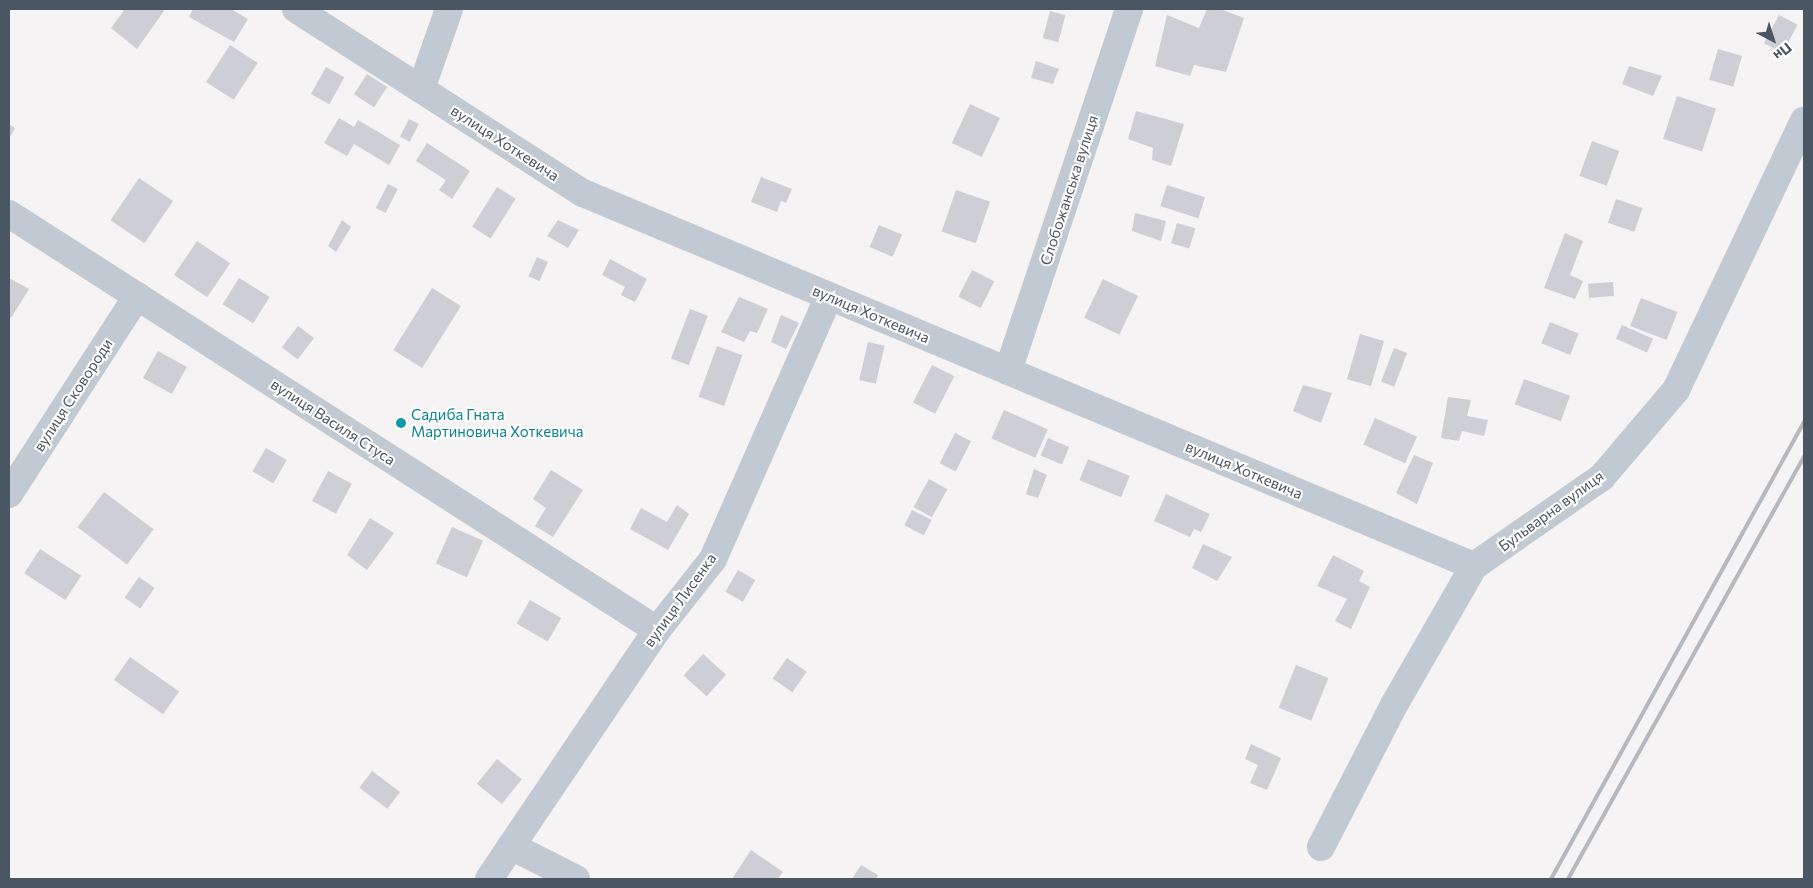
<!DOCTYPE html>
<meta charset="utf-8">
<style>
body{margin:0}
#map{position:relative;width:1813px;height:888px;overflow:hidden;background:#f5f3f3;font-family:Commissioner,sans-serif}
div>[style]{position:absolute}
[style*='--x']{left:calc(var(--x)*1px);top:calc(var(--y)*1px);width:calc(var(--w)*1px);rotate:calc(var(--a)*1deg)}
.building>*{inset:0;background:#cdcfd5;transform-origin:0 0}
.minor>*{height:28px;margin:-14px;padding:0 14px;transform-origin:14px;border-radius:14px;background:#c1cad2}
.rail>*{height:4px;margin:-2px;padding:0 2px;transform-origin:2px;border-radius:2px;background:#b5b8bd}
.dots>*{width:14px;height:14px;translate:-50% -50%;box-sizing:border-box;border:2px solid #fff;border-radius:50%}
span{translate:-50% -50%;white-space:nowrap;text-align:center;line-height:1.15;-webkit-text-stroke:4px #fff;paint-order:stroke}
.street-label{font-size:15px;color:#4a5661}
.culture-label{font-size:15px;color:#0d838f}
.left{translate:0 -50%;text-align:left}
.frame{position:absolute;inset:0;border:10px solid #4a5661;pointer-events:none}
.north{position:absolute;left:1748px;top:15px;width:50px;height:50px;-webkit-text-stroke:4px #fff;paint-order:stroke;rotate:140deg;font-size:14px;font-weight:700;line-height:20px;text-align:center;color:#4a5661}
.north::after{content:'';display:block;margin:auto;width:18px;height:22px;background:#4a5661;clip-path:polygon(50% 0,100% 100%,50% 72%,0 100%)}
</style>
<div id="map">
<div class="building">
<i style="clip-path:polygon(125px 9px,161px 9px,164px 11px,137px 49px,111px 28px)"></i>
<i style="clip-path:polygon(193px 9px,231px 9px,248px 19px,234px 42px,189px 17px)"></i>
<i style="clip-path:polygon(1207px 9px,1220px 9px,1244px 18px,1226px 72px,1194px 65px,1190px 76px,1155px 66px,1167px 15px,1199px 28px)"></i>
<i style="left:1050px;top:11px;width:16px;height:28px;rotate:15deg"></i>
<i style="left:1779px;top:15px;width:21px;height:32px;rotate:28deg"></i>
<i style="left:230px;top:45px;width:33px;height:44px;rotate:33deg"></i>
<i style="left:1718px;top:49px;width:25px;height:32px;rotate:16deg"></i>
<i style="clip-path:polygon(1036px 61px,1059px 69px,1053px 84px,1031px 78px)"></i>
<i style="clip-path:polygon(1629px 66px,1662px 76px,1653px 96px,1622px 84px)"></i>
<i style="left:326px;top:67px;width:21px;height:31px;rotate:29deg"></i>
<i style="left:367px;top:74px;width:24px;height:24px;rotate:33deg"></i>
<i style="left:1677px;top:96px;width:41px;height:45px;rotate:18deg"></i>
<i style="left:970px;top:104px;width:33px;height:43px;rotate:25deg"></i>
<i style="clip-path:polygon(1136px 111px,1184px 124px,1171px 166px,1152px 160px,1153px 148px,1128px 139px)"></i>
<i style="clip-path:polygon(339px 118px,354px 127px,358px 120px,400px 145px,389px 165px,354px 144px,347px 156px,324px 143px)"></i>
<i style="left:409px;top:119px;width:11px;height:20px;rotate:27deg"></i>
<i style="clip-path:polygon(9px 124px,15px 128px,9px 139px)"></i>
<i style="left:1592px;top:141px;width:29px;height:37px;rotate:20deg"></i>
<i style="clip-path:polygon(427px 143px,470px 171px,452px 199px,439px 190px,446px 180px,416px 161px)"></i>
<i style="clip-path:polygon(761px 177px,792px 189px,786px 203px,781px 201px,777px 212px,751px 202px)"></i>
<i style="left:139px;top:178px;width:41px;height:51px;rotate:34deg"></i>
<i style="left:388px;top:184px;width:11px;height:27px;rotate:27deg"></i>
<i style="left:1167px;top:185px;width:40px;height:22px;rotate:18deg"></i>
<i style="left:497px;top:187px;width:22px;height:47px;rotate:32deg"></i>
<i style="left:956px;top:190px;width:36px;height:44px;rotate:19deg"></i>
<i style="left:1616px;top:199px;width:28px;height:25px;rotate:19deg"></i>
<i style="clip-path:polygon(1135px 213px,1166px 221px,1161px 241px,1132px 231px)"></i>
<i style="clip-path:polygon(342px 220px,351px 227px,336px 252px,328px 246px)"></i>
<i style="clip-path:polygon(558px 220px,579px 230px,568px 248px,547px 236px)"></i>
<i style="left:1177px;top:223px;width:19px;height:21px;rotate:16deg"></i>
<i style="left:879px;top:225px;width:25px;height:24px;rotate:23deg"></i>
<i style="clip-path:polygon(1565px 233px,1583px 241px,1570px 275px,1583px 281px,1575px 299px,1544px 288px)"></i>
<i style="left:197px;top:241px;width:40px;height:41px;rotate:34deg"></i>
<i style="left:537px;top:257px;width:12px;height:21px;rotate:24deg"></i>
<i style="clip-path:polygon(610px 259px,647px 279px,635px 302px,621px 295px,625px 287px,602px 275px)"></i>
<i style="left:972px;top:270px;width:25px;height:30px;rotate:27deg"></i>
<i style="clip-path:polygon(9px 278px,29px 289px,11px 318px,9px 316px)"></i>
<i style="left:239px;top:278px;width:36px;height:31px;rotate:32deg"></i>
<i style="left:1103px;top:279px;width:39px;height:43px;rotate:26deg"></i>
<i style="left:1613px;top:282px;width:14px;height:25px;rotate:86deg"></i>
<i style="left:432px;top:288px;width:34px;height:73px;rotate:32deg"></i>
<i style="clip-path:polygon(739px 297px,768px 309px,757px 333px,750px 331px,744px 342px,721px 332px)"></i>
<i style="left:1641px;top:298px;width:39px;height:30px;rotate:21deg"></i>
<i style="left:690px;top:309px;width:19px;height:53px;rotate:21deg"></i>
<i style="clip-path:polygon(781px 315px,799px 323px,786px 349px,771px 342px)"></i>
<i style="left:1550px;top:322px;width:31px;height:23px;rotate:22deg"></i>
<i style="left:1622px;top:325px;width:34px;height:15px;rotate:24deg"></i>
<i style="left:298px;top:326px;width:20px;height:27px;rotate:37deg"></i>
<i style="left:1360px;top:334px;width:25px;height:47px;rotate:16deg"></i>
<i style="left:868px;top:342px;width:17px;height:39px;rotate:13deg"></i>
<i style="left:717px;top:346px;width:27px;height:54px;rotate:20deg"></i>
<i style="left:1394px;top:348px;width:14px;height:36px;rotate:21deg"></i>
<i style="left:158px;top:351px;width:33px;height:31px;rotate:29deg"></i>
<i style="left:932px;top:365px;width:25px;height:42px;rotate:27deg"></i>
<i style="left:1524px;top:379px;width:49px;height:27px;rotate:20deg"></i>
<i style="clip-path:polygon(1303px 385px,1332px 393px,1321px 423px,1293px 411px)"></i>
<i style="clip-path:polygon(1448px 397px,1471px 400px,1467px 416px,1488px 420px,1484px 436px,1462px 431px,1459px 441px,1441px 438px)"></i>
<i style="left:1004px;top:410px;width:48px;height:31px;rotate:24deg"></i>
<i style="left:1375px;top:418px;width:46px;height:29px;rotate:24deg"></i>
<i style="left:955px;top:433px;width:18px;height:34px;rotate:27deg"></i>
<i style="left:1048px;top:438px;width:23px;height:19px;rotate:23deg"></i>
<i style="left:266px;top:448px;width:24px;height:27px;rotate:30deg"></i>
<i style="clip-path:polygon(1414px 455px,1433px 463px,1417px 504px,1396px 493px)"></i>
<i style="left:1088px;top:459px;width:45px;height:23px;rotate:22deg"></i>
<i style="clip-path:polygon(1034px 469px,1047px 475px,1038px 498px,1026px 494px)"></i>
<i style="clip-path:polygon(551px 470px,583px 490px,553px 537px,535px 526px,546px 508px,533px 499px)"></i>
<i style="left:328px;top:471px;width:27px;height:34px;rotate:28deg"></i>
<i style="left:929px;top:479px;width:21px;height:32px;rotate:29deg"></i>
<i style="left:104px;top:492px;width:62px;height:44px;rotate:37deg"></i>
<i style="clip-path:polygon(1166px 494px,1210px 514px,1201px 532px,1194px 529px,1190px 537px,1154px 521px)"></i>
<i style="clip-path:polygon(677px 505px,689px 514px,668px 550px,630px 529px,641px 508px,667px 522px)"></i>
<i style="left:912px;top:510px;width:22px;height:17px;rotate:27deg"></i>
<i style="clip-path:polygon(370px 518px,394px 533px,367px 570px,347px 555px)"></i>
<i style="left:452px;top:527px;width:34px;height:40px;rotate:24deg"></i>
<i style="clip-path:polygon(1203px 544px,1232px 557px,1217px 581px,1192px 568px)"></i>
<i style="left:40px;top:549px;width:49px;height:29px;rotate:33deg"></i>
<i style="clip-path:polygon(1333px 555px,1364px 571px,1359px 581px,1370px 587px,1351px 629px,1335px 621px,1347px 599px,1317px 586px)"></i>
<i style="left:738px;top:570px;width:20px;height:25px;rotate:30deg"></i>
<i style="left:139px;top:577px;width:19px;height:25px;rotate:35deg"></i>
<i style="left:530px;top:600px;width:36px;height:27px;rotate:30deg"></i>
<i style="left:703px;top:654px;width:31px;height:29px;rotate:42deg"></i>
<i style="left:130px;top:657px;width:60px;height:28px;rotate:35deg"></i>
<i style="left:787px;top:658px;width:24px;height:25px;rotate:35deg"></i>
<i style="left:1296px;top:665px;width:35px;height:46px;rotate:22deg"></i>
<i style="clip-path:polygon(1251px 744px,1281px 758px,1267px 790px,1250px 783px,1258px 765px,1245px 759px)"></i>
<i style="left:497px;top:759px;width:32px;height:32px;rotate:39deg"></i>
<i style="left:372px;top:771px;width:35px;height:21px;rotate:37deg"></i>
<i style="clip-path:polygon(751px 850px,783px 872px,778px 879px,732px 879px)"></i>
<i style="clip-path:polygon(861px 865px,878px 875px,876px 879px,852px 879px)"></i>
</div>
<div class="minor">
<i style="--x:296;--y:9;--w:341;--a:32.7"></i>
<i style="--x:583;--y:193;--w:966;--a:22.72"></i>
<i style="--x:421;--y:89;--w:85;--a:-70.7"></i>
<i style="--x:9;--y:214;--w:770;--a:32.7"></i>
<i style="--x:1008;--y:371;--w:382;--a:-71.5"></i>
<i style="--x:9;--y:494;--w:236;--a:-57.1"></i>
<i style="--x:511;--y:846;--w:73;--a:26.9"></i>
<i style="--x:1321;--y:847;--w:160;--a:-62.8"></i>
<i style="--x:1394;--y:705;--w:160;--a:-60.1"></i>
<i style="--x:1474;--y:566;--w:156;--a:-34.8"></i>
<i style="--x:1602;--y:477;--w:114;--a:-49.6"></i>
<i style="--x:1676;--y:390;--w:298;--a:-64.6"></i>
<i style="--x:489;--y:879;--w:300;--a:-56"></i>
<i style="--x:657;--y:630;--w:90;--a:-51.7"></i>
<i style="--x:713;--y:559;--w:287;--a:-66.2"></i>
</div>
<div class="rail">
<i style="--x:1551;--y:879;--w:522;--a:-61.03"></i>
<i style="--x:1568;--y:879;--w:484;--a:-60.8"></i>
</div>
<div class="dots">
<i style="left:401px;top:423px;background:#0f9aa8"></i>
</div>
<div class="street-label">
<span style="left:505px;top:143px;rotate:33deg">вулиця Хоткевича</span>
<span style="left:1069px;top:190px;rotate:-72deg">Слобожанська вулиця</span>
<span style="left:871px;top:314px;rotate:23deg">вулиця Хоткевича</span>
<span style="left:73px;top:395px;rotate:-57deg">вулиця Сковороди</span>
<span style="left:333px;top:422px;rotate:33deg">вулиця Василя Стуса</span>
<span style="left:1244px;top:470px;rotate:23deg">вулиця Хоткевича</span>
<span style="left:1551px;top:511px;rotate:-36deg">Бульварна вулиця</span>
<span style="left:680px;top:600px;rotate:-54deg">вулиця Лисенка</span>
</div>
<div class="culture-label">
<span class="left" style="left:411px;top:423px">Садиба Гната<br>Мартиновича Хоткевича</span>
</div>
<div class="frame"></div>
<div class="north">Пн</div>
</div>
